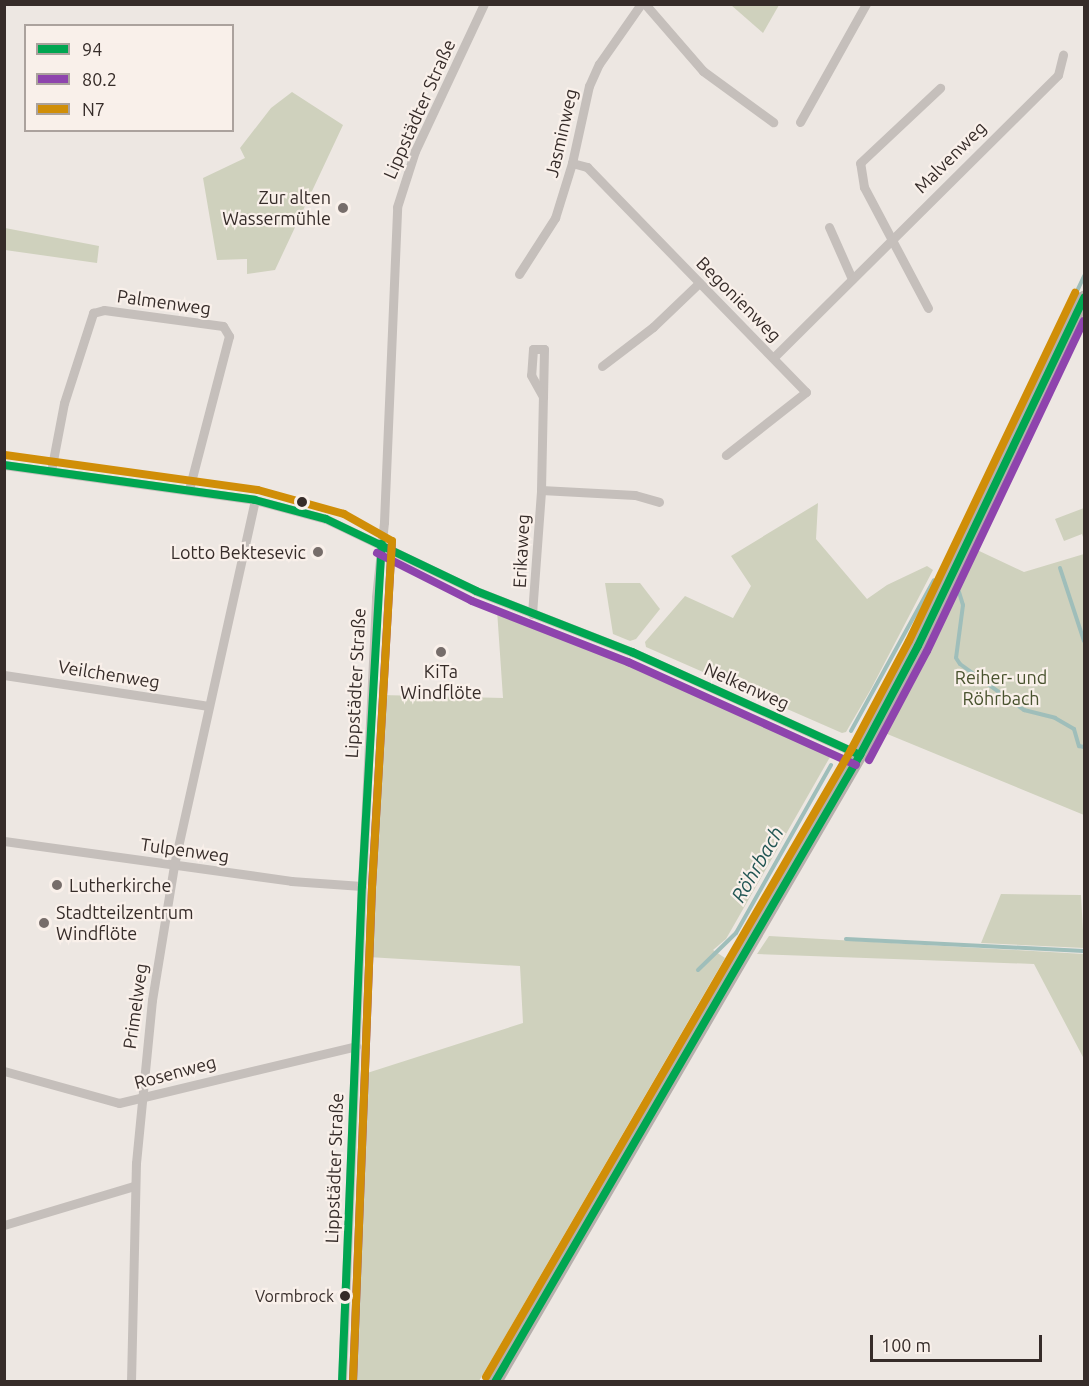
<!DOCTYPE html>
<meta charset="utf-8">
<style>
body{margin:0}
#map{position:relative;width:1089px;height:1386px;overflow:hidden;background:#ede7e2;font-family:Ubuntu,sans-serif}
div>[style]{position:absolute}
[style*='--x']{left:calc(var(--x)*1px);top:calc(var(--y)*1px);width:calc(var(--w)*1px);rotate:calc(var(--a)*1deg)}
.green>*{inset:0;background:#cfd1bd}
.stream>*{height:4px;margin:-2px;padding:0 2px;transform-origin:2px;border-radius:2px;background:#9fbeba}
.street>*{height:9px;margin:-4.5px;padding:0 4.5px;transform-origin:4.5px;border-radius:4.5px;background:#c5bfbb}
.secondary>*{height:14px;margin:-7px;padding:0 7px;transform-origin:7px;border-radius:7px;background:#b6afac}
.bus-1>*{height:8px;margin:-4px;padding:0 4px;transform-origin:4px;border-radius:4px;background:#00a651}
.bus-2>*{height:8px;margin:-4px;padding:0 4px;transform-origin:4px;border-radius:4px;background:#8e44ad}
.bus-3>*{height:8px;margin:-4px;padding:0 4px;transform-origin:4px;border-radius:4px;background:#d08e08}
.dots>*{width:16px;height:16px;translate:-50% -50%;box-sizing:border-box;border:3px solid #f9f0ea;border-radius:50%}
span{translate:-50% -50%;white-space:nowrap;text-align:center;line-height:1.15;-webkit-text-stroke:4.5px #f9f0ea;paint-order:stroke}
.bus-label{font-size:16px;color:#362c29}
.right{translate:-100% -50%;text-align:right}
.street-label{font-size:18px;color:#362c29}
.poi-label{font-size:18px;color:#362c29}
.left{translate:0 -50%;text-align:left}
.park-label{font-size:18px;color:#49532f}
.water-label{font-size:20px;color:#215553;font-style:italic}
.frame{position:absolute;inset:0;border:6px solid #362c29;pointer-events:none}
.legend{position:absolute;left:24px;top:24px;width:210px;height:108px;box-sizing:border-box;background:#f9f0ea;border:2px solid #aba29d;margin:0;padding:8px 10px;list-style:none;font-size:18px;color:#362c29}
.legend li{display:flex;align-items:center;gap:12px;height:30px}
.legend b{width:30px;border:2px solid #aba29d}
.scale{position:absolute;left:870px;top:1335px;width:172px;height:27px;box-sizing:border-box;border:3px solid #362c29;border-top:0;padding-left:8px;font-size:18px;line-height:21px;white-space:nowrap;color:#362c29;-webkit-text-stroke:4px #f9f0ea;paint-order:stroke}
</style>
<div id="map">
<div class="green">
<i style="clip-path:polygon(731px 5px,779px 5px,763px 33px)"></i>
<i style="clip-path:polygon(292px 92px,343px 125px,275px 270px,247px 274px,247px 259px,217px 260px,203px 178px,245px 158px,240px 148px,271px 108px)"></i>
<i style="clip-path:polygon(5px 228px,99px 246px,97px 263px,5px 250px)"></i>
<i style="clip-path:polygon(818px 503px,816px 539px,867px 599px,887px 585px,927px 566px,933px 570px,871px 689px,846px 732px,842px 733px,646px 647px,645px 642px,685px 596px,733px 618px,751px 586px,731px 556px)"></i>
<i style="clip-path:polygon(1084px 508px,1084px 540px,1082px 534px,1064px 541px,1055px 519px)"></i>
<i style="clip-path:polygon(975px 549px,1024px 572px,1084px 554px,1084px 815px,880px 731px,926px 652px)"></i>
<i style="clip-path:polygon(605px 583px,640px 583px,660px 609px,636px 639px,630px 641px,613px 634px)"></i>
<i style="clip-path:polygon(497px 610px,650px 669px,824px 748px,830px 757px,726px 939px,713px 950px,725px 958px,479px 1381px,352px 1381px,364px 1074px,523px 1023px,520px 966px,368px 957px,381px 695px,503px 698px)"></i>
<i style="clip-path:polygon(1001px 894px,1081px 895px,1084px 948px,981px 943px)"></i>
<i style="clip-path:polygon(769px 936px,1084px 954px,1084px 1059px,1034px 964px,757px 954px)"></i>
</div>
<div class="stream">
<i style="--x:1009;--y:435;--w:176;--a:-64.7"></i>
<i style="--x:1060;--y:568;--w:77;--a:71.8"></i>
<i style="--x:959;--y:592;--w:14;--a:73"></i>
<i style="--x:963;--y:605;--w:53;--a:97.5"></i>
<i style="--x:956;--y:658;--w:7;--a:56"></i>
<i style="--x:960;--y:664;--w:79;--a:35.7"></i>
<i style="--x:1024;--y:710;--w:32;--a:14"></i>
<i style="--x:1055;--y:718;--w:22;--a:30"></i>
<i style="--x:1074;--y:729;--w:18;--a:74"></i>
<i style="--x:1079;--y:746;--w:5;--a:11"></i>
<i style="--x:851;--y:731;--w:172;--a:-61.2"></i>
<i style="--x:846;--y:939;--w:238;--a:2.9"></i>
<i style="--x:698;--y:970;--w:53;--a:-44.2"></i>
<i style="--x:736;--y:933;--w:193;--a:-60.5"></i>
</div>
<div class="street">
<i style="--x:645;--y:4;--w:89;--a:49.1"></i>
<i style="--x:703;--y:71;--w:87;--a:36.1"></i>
<i style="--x:800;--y:122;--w:135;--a:-60.8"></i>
<i style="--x:572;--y:163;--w:16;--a:15"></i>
<i style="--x:587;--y:167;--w:314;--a:45.8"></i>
<i style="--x:806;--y:392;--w:102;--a:141.8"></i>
<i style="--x:829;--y:227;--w:57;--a:66.1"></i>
<i style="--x:519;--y:274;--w:67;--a:-57.3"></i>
<i style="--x:555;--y:218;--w:58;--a:-72.8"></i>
<i style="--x:572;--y:163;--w:79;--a:-77.6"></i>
<i style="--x:589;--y:86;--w:24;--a:-66"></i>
<i style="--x:599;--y:64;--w:73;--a:-55"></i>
<i style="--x:928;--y:308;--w:137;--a:-117.9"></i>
<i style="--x:864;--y:187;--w:24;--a:-99"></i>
<i style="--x:860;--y:163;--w:110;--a:-43.2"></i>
<i style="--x:774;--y:357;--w:400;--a:-44.8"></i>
<i style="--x:1058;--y:75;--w:21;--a:-76"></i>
<i style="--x:602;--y:366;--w:64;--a:-37.4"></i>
<i style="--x:653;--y:327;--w:64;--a:-43.7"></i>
<i style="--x:4;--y:465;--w:253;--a:7.9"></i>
<i style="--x:255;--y:500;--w:73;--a:15"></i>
<i style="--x:326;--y:519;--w:166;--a:25.6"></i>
<i style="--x:476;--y:591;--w:168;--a:21.4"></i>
<i style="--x:632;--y:652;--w:250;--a:24.3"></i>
<i style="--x:51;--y:471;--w:69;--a:-79.2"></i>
<i style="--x:64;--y:403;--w:95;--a:-72.1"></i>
<i style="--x:93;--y:313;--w:11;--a:-15"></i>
<i style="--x:104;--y:310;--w:120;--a:7.7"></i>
<i style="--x:223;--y:326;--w:12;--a:59"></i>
<i style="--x:229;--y:336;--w:159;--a:104.6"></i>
<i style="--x:541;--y:490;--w:94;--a:3"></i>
<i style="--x:635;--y:495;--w:25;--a:16"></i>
<i style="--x:532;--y:614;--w:124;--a:-85.8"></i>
<i style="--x:541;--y:490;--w:93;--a:-88.8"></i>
<i style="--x:543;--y:397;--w:48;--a:-88.8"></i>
<i style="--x:544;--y:349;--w:11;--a:180"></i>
<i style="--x:533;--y:349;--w:26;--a:94"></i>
<i style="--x:531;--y:375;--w:25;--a:61"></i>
<i style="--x:4;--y:675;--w:207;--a:8.6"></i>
<i style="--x:4;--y:841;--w:290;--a:7.9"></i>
<i style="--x:291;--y:881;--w:71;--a:4"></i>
<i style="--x:4;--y:1071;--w:119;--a:15.5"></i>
<i style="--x:119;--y:1103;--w:244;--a:-13.5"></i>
<i style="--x:4;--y:1225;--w:136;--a:-16.7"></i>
<i style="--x:131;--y:1382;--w:219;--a:-88.7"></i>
<i style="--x:136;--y:1163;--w:164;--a:-84.4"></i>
<i style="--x:152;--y:1000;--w:137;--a:-80.7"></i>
<i style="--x:174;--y:865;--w:374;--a:-77.5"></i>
<i style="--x:342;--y:1382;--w:496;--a:-87.7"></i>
<i style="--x:362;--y:886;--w:289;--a:-87.2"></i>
<i style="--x:376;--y:597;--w:75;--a:-83.9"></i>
<i style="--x:384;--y:522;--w:315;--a:-87.6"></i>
<i style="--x:397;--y:207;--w:59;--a:-72.2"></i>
<i style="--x:415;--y:151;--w:162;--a:-64.9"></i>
</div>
<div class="secondary">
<i style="--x:495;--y:1382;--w:726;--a:-59.79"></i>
<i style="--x:860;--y:755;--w:123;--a:-62"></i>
<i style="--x:918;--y:646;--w:386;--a:-64.5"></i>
</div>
<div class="bus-1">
<i style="--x:4;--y:465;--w:253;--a:7.9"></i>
<i style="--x:255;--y:500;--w:73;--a:15"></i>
<i style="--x:326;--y:519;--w:166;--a:25.6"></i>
<i style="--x:476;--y:591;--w:168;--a:21.4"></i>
<i style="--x:632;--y:652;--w:250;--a:24.3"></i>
<i style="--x:342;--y:1382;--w:496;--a:-87.7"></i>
<i style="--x:362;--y:886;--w:343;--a:-86.7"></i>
<i style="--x:495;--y:1382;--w:726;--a:-59.79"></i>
<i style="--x:860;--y:755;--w:123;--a:-62"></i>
<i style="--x:918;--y:646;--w:386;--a:-64.5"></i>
</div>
<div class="bus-2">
<i style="--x:377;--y:553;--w:106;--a:26.8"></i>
<i style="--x:472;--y:601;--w:168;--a:21.4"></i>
<i style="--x:628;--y:662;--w:250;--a:24.3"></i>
<i style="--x:869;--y:760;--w:123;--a:-62"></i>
<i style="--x:927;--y:651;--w:365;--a:-64.6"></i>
<i style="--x:353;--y:1382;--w:495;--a:-87.8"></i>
<i style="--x:372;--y:887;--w:343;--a:-86.7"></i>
</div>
<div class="bus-3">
<i style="--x:5;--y:455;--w:255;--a:7.9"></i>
<i style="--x:258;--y:490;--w:89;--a:15.6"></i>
<i style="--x:344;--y:514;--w:55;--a:29.4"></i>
<i style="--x:392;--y:541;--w:347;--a:93.3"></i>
<i style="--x:372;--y:887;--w:495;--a:92.2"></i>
<i style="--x:486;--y:1377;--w:726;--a:-59.79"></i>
<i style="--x:851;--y:750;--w:123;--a:-62"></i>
<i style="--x:909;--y:641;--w:386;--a:-64.5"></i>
</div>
<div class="dots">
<i style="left:343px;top:208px;background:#766d6a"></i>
<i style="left:302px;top:502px;background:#362c29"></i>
<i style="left:318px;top:552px;background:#766d6a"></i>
<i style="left:441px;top:652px;background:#766d6a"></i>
<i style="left:57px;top:885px;background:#766d6a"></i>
<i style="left:44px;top:923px;background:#766d6a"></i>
<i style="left:345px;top:1296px;background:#362c29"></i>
</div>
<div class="bus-label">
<span class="right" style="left:334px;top:1296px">Vormbrock</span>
</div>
<div class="street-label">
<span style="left:419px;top:109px;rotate:-66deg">Lippstädter Straße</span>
<span style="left:561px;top:133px;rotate:-77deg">Jasminweg</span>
<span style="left:950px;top:157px;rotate:-45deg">Malvenweg</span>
<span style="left:739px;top:299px;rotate:45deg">Begonienweg</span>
<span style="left:164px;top:302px;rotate:8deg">Palmenweg</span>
<span style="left:521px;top:551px;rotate:-87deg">Erikaweg</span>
<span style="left:109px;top:674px;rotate:9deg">Veilchenweg</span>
<span style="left:355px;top:683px;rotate:-87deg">Lippstädter Straße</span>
<span style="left:747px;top:686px;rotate:24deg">Nelkenweg</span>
<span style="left:185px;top:850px;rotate:8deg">Tulpenweg</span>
<span style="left:135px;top:1006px;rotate:-82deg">Primelweg</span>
<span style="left:175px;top:1072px;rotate:-15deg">Rosenweg</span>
<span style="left:334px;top:1168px;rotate:-88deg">Lippstädter Straße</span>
</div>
<div class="poi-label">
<span class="right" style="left:331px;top:208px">Zur alten<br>Wassermühle</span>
<span class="right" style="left:306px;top:552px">Lotto Bektesevic</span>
<span style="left:441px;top:682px">KiTa<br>Windflöte</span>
<span class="left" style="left:69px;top:885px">Lutherkirche</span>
<span class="left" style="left:56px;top:923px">Stadtteilzentrum<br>Windflöte</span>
</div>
<div class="park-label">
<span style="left:1001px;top:688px">Reiher- und<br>Röhrbach</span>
</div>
<div class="water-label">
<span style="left:757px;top:864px;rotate:-60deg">Röhrbach</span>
</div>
<div class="frame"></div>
<ul class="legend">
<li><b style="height:8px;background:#00a651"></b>94</li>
<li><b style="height:8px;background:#8e44ad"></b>80.2</li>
<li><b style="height:8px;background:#d08e08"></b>N7</li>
</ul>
<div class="scale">100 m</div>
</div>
